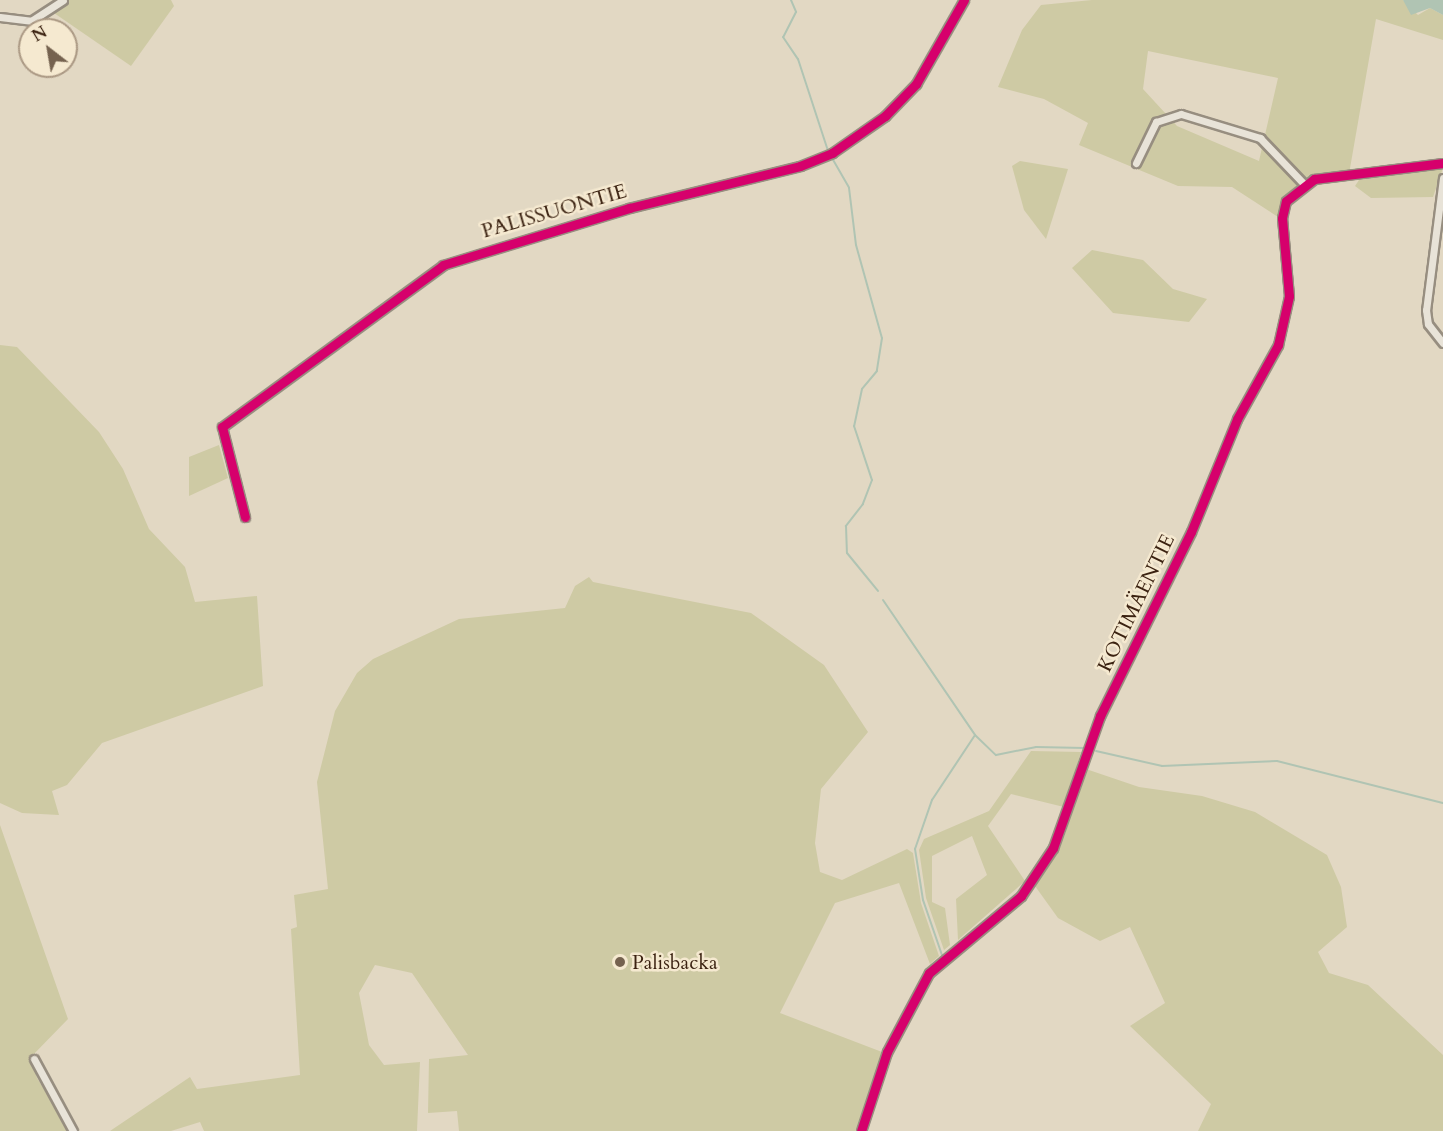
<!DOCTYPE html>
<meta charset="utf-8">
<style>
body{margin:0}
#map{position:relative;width:1443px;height:1131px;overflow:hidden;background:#e2d8c3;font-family:Cardo,serif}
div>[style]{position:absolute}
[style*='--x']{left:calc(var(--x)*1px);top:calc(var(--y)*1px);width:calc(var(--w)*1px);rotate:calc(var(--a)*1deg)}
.green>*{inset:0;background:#cecaa4}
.water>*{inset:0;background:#b0c4b3}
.stream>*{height:2px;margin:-1px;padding:0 1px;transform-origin:1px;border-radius:1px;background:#b0c4b3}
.roads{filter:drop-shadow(2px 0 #978e80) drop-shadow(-2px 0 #978e80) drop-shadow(0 2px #978e80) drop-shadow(0 -2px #978e80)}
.minor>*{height:7px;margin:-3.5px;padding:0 3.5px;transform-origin:3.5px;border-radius:3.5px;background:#e8e3d8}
.cycleway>*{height:9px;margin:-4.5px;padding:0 4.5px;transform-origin:4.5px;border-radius:4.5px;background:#d6006c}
.dots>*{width:16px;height:16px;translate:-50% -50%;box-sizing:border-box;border:3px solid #f5e9d0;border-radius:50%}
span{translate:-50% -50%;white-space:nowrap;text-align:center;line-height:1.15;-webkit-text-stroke:5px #f5e9d0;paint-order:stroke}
.street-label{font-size:20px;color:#3b2211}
.poi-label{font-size:20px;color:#3b2211}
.left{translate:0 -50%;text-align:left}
.north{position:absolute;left:18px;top:18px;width:60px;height:60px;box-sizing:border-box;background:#f5e9d0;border:2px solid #ab9984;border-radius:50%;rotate:329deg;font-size:16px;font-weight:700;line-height:24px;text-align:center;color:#3b2211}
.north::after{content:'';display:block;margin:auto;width:21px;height:27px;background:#75624f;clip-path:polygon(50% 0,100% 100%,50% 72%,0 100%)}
</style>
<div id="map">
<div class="green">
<i style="clip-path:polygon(69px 0,171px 0,174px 6px,131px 66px,54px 13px)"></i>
<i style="clip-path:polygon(evenodd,1092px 0,1403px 0,1418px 15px,1430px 8px,1443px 15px,1443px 40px,1376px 19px,1349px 174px,1313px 176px,1298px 184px,1282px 201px,1278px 217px,1232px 187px,1178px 186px,1079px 145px,1088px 123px,1044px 99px,998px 87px,1022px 30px,1041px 5px,1092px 0,1148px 51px,1278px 78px,1259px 161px,1177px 126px,1143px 89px,1148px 51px)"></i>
<i style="clip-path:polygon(1020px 161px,1068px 169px,1046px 239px,1024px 210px,1012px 166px)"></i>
<i style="clip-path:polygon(1443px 168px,1433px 197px,1371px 198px,1355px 186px,1359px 180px)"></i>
<i style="clip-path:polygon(1092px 250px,1143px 260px,1173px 289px,1207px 299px,1189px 322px,1113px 313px,1072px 268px)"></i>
<i style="clip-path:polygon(0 345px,17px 347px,99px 432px,123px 469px,149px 529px,185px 567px,195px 602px,257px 596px,263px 686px,102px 743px,67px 785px,52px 791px,59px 815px,22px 813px,0 803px)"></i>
<i style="clip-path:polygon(219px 445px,228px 478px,189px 496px,189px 457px)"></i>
<i style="clip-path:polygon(589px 577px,593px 582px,751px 613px,824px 665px,868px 732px,821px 789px,815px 843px,820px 872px,842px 880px,907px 849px,913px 853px,921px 903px,939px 956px,930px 964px,899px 883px,835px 903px,780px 1013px,882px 1052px,856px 1131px,459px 1131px,457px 1111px,428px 1113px,429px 1059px,468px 1055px,412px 973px,375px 965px,359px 993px,369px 1045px,384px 1065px,420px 1062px,417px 1131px,204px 1131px,200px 1122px,171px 1131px,110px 1131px,190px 1077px,197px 1089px,300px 1075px,291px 929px,297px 927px,294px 895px,328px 889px,317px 782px,335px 711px,357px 673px,373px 659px,459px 619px,565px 608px,575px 586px)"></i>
<i style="clip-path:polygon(1031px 751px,1081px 752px,1064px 807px,1011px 794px,988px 826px,1025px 881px,958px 940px,956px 899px,987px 875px,972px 836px,932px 856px,932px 902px,945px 908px,950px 945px,944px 950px,926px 898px,919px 850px,924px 839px,989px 811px)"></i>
<i style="clip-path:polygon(1086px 769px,1139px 787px,1202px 796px,1255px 812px,1327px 855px,1341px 887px,1347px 927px,1318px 952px,1329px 973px,1368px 985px,1443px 1055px,1443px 1131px,1198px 1131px,1211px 1104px,1130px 1026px,1165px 1003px,1130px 927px,1100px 941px,1058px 918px,1035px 886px,1064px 837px)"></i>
<i style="clip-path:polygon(0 825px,68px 1019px,31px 1057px,37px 1078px,70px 1131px,0 1131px)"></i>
</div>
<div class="water">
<i style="clip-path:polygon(1403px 0,1443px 0,1443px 15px,1430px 8px,1411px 15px)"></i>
</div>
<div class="stream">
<i style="--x:791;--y:0;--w:13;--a:67"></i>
<i style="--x:796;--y:12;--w:28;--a:117"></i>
<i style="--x:783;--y:37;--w:27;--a:56"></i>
<i style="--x:798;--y:59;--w:97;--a:71.9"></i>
<i style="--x:832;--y:158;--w:34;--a:60"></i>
<i style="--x:849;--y:188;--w:57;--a:83"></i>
<i style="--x:856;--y:245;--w:97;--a:74.4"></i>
<i style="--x:882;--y:338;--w:33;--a:99"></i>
<i style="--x:877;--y:371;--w:23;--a:130"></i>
<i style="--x:862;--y:389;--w:38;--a:102"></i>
<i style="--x:854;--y:426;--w:57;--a:71.6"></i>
<i style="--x:872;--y:480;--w:26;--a:111"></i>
<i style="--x:863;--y:504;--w:28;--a:128"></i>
<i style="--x:846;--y:526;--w:27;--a:88"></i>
<i style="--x:847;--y:553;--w:49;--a:50.8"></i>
<i style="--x:883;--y:600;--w:163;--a:55.7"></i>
<i style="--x:975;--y:735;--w:29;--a:44"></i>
<i style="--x:996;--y:755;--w:41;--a:-11.3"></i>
<i style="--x:1036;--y:747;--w:49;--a:1.2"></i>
<i style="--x:1096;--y:751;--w:68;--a:12.8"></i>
<i style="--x:1162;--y:766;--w:115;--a:-2.5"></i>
<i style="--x:1277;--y:761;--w:171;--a:14.2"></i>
<i style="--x:943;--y:958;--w:61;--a:-109"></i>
<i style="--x:923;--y:900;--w:52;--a:-98.9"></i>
<i style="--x:915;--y:849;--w:52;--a:-70.9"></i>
<i style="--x:932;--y:800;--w:78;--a:-56.5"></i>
</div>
<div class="roads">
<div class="minor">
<i style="--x:0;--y:17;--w:31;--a:7"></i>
<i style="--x:31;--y:21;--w:38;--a:-33"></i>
<i style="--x:1136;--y:163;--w:46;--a:-64"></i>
<i style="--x:1156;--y:122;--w:26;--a:-18"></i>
<i style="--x:1181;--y:114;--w:83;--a:16.9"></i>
<i style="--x:1260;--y:138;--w:64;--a:46.3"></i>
<i style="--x:1443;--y:178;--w:133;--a:97.3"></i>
<i style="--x:1426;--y:310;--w:14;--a:82"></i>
<i style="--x:1428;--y:324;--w:24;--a:52"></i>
<i style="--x:245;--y:517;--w:93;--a:-104.3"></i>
<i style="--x:222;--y:427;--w:274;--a:-36.2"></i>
<i style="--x:443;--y:265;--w:195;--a:-17"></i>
<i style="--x:629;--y:208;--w:176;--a:-13.8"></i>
<i style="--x:800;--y:166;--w:35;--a:-22"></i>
<i style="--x:832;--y:153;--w:65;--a:-34.9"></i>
<i style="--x:885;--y:116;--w:45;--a:-45.9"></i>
<i style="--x:916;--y:84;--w:97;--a:-60.3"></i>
<i style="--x:34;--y:1059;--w:82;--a:61.6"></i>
<i style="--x:861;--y:1131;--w:83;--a:-71.8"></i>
<i style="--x:887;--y:1052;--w:89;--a:-62"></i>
<i style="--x:929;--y:973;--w:120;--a:-39.9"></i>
<i style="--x:1021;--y:896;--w:58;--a:-56.3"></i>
<i style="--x:1053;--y:848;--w:140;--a:-70.4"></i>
<i style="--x:1100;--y:716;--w:205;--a:-63.7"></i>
<i style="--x:1191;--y:532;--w:122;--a:-67.8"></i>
<i style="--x:1237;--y:419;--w:85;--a:-61"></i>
<i style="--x:1278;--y:345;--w:50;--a:-77.3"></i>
<i style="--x:1289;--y:296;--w:78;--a:-95.1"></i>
<i style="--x:1282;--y:218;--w:17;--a:-77"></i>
<i style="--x:1286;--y:201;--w:36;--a:-38"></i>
<i style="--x:1314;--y:179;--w:130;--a:-7.1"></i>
</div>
</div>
<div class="cycleway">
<i style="--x:245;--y:517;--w:93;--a:-104.3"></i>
<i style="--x:222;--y:427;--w:274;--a:-36.2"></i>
<i style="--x:443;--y:265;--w:195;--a:-17"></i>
<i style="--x:629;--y:208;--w:176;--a:-13.8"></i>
<i style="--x:800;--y:166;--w:35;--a:-22"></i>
<i style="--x:832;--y:153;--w:65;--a:-34.9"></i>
<i style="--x:885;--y:116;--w:45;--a:-45.9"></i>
<i style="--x:916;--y:84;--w:97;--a:-60.3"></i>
<i style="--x:861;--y:1131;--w:83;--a:-71.8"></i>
<i style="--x:887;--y:1052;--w:89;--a:-62"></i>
<i style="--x:929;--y:973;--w:120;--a:-39.9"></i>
<i style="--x:1021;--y:896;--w:58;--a:-56.3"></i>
<i style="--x:1053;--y:848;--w:140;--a:-70.4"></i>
<i style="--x:1100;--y:716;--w:205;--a:-63.7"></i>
<i style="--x:1191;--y:532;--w:122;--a:-67.8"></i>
<i style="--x:1237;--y:419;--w:85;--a:-61"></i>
<i style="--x:1278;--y:345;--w:50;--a:-77.3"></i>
<i style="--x:1289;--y:296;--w:78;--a:-95.1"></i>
<i style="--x:1282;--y:218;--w:17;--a:-77"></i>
<i style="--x:1286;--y:201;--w:36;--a:-38"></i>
<i style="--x:1314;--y:179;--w:130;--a:-7.1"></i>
</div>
<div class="dots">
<i style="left:620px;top:962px;background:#75624f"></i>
</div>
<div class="street-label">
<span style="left:554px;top:211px;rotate:-16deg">PALISSUONTIE</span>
<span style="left:1136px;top:603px;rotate:-64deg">KOTIMÄENTIE</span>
</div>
<div class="poi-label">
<span class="left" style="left:632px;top:962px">Palisbacka</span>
</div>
<div class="north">N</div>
</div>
